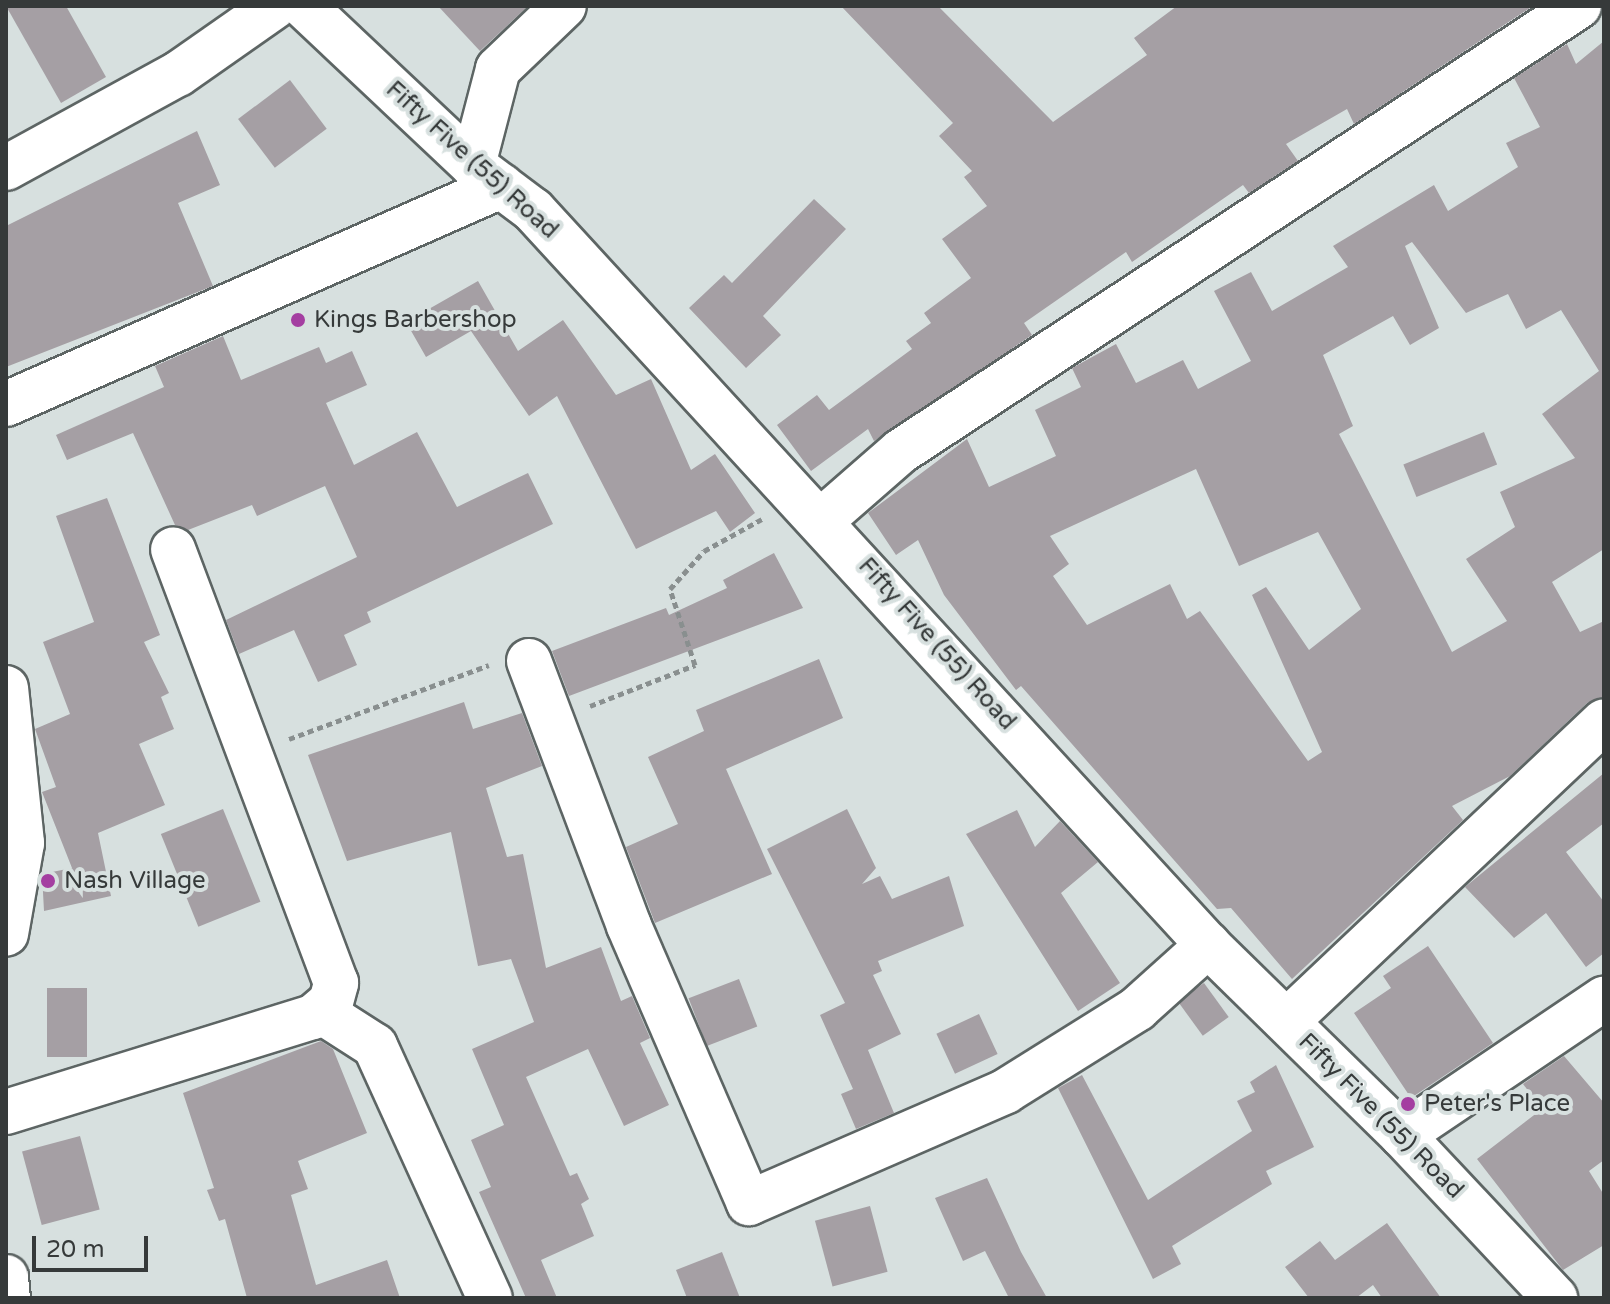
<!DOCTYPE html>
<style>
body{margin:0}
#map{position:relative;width:1610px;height:1304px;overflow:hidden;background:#d7e0df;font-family:"Varela Round",sans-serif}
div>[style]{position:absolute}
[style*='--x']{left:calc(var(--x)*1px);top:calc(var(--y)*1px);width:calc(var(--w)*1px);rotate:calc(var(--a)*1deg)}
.building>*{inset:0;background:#a59fa4;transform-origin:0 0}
.path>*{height:5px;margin-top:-2.5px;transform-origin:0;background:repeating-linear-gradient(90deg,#898f8f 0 6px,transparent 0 10px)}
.roads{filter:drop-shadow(2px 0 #5d6564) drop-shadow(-2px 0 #5d6564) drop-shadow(0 2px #5d6564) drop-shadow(0 -2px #5d6564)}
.minor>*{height:44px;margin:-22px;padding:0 22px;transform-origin:22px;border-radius:22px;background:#fff}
.dots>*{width:22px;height:22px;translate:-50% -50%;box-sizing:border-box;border:4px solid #d7e0df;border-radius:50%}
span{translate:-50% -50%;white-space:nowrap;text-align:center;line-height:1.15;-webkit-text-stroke:8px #d7e0df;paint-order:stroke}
.street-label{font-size:24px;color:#363a3a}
.poi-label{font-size:24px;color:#363a3a}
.left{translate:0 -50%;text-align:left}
.frame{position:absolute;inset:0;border:8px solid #363a3a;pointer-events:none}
.scale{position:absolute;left:32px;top:1236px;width:116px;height:36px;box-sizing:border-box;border:4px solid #363a3a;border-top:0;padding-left:10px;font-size:24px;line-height:28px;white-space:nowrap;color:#363a3a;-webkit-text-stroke:6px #d7e0df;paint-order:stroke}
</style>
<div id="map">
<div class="building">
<i style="clip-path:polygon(6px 6px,66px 6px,106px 77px,61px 103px)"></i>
<i style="clip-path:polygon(438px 6px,528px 6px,480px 51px)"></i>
<i style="clip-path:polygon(841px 6px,938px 6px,1053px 122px,1147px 55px,1134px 38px,1177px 6px,1533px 6px,1354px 124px,1347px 109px,1286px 144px,1298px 161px,1249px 193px,1243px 185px,1132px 262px,1126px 252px,1024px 323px,1032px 335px,874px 441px,868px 429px,811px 471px,777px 425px,817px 395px,829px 410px,912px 349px,906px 341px,931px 323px,924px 313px,971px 278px,942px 239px,987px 206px,964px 177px,972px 171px,939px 136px,953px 123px)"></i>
<i style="clip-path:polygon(evenodd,1604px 41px,1604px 549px,1552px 582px,1580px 632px,1604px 621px,1604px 697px,1587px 703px,1510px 776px,1452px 806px,1463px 820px,1292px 979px,1231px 908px,1217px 909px,1021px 686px,1016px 690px,944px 595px,918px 540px,896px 555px,868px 513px,967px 439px,989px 487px,1056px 456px,1035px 410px,1081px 387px,1072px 368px,1116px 344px,1136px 383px,1183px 360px,1198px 389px,1251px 361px,1214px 291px,1251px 272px,1272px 311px,1348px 267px,1333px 246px,1434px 185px,1448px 211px,1518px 167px,1506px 143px,1540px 127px,1514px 78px,1567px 44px,1576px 64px,1604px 41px,1412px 242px,1466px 313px,1508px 294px,1526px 329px,1561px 310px,1599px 371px,1542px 414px,1575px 458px,1500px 492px,1515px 527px,1466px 559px,1507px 621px,1452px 652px,1339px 434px,1353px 426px,1323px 355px,1393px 316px,1410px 345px,1439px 328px,1405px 246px,1412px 242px,1604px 41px,1196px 469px,1239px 566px,1318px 532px,1361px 609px,1309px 650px,1266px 587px,1252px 595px,1322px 752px,1308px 761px,1200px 611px,1187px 619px,1170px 584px,1087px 625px,1053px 576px,1069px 564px,1050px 536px,1196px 469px)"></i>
<i style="left:290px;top:80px;width:61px;height:65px;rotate:53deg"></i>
<i style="clip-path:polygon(197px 131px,220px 185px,178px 203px,213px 286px,6px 367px,6px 226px)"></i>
<i style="clip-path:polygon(814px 199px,846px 229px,763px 316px,781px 335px,746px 368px,689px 308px,724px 275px,732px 283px)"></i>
<i style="clip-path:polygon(478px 281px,518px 351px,563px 320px,616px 395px,651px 379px,691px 470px,715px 454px,755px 513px,730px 532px,716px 511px,636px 549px,557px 396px,529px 416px,471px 331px,426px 357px,406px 322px)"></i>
<i style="clip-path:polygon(223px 336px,241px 380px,319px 347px,326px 363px,352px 351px,367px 385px,326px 403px,354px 465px,417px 432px,457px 507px,528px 473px,553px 524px,367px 612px,371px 622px,344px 635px,357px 665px,318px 682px,294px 630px,239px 654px,226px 620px,357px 557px,325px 486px,257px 516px,252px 505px,188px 530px,175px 525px,133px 433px,67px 460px,56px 435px,164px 387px,155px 366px)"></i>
<i style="left:1484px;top:432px;width:35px;height:87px;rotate:68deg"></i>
<i style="clip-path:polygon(107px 498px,160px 635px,144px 642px,169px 693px,161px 697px,174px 729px,139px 744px,165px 805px,98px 833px,111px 896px,44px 911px,42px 874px,72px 868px,42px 792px,56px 787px,35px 729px,70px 714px,43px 642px,94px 622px,56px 516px)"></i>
<i style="clip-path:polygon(774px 553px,803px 608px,569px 696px,552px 651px,666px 608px,669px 615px,727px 588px,723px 580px)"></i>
<i style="clip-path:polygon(819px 659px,843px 718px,726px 769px,772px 874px,655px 923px,626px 847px,678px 824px,648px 757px,704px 731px,696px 710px)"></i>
<i style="clip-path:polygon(464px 702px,473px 729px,522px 713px,542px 766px,486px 788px,507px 857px,523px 854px,546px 968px,601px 947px,621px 1001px,632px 996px,650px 1038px,640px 1043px,669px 1105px,624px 1126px,588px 1049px,526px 1077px,570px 1176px,577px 1173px,589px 1199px,581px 1204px,594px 1236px,541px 1260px,557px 1298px,526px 1298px,479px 1192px,491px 1187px,471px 1140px,504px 1125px,472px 1049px,534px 1022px,511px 959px,478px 966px,451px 832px,347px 861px,308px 755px)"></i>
<i style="clip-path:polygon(1604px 773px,1604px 823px,1566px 852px,1604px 902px,1604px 953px,1586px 967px,1546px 913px,1514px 938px,1465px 887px)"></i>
<i style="left:223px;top:809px;width:100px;height:67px;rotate:68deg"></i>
<i style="clip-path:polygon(847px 809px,876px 868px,862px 884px,880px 876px,892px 899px,949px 876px,964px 926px,878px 961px,882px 971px,873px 975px,901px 1034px,868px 1050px,894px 1113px,856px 1129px,841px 1094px,853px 1089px,820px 1015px,845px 1003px,767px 849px)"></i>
<i style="clip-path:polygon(1017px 810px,1035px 847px,1060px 821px,1098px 862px,1061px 893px,1120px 983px,1078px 1011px,966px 834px)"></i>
<i style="clip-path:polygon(1428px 946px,1493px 1043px,1411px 1098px,1354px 1013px,1391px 988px,1383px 976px)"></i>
<i style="left:739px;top:979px;width:51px;height:54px;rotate:69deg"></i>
<i style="left:1204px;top:983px;width:42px;height:32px;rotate:54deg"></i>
<i style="left:47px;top:988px;width:40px;height:69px"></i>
<i style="left:979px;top:1014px;width:44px;height:47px;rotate:65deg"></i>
<i style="clip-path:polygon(321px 1041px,333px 1049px,367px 1133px,298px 1161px,308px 1189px,291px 1195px,316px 1285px,387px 1260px,400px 1298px,247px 1298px,225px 1219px,219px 1221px,207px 1190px,214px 1188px,183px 1093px)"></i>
<i style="clip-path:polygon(1564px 1056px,1604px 1103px,1604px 1160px,1589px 1171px,1604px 1195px,1604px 1245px,1563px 1270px,1477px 1159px,1542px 1109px,1523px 1084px)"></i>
<i style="clip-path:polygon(1276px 1065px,1314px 1147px,1266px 1171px,1272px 1184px,1172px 1246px,1181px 1264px,1153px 1279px,1058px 1088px,1082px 1075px,1148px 1200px,1252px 1131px,1237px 1101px,1255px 1092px,1250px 1082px)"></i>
<i style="left:80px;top:1136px;width:76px;height:60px;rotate:75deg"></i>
<i style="clip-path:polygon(987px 1178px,1021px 1252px,1047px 1298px,1009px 1298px,985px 1251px,963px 1261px,935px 1198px)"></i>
<i style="left:870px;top:1206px;width:68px;height:57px;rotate:75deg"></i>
<i style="clip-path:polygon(1387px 1223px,1441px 1298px,1382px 1298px,1373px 1285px,1356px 1298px,1309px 1298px,1285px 1267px,1320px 1241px,1335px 1260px)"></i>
<i style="clip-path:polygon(722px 1252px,740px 1298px,687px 1298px,676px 1270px)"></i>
</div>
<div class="path">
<i style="--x:590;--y:706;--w:113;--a:-21.3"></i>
<i style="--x:695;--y:665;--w:80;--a:-108.2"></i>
<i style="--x:670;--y:589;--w:51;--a:-48.2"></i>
<i style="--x:704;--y:551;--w:66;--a:-28.9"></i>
<i style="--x:289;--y:739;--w:213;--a:-20.3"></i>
</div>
<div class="roads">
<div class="minor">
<i style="--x:304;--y:6;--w:232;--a:43.3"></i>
<i style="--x:473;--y:165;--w:75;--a:36.9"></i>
<i style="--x:533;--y:210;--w:998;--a:47.44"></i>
<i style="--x:1208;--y:945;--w:272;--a:44.4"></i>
<i style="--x:1402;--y:1135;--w:224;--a:46.8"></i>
<i style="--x:473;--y:165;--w:99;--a:-75.4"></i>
<i style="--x:498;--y:69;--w:91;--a:-43.7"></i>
<i style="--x:6;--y:168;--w:196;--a:-28.7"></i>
<i style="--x:178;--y:74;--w:118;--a:-35"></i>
<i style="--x:6;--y:404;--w:541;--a:-23.77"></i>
<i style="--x:823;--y:519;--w:103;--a:-41.1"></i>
<i style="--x:901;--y:451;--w:811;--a:-33.28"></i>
<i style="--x:529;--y:661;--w:283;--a:69.3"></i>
<i style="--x:629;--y:926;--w:302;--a:66.6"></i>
<i style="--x:749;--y:1203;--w:280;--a:-23.5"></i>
<i style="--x:1006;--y:1091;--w:155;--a:-32"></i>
<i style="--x:1137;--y:1009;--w:96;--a:-42"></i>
<i style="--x:6;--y:688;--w:156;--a:84.1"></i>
<i style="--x:22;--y:843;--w:92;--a:100"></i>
<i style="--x:322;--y:1012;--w:63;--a:32.7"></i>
<i style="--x:375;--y:1046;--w:277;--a:65.5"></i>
<i style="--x:1287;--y:1021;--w:436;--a:-43.4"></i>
<i style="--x:6;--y:1112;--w:321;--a:-17.2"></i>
<i style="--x:313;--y:1017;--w:23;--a:-40"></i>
<i style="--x:331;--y:1002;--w:20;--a:-75"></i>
<i style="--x:336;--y:983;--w:463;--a:-110.6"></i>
<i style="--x:1402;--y:1135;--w:244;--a:-34"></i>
<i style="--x:6;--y:1277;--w:21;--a:85"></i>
</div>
</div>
<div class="dots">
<i style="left:298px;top:320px;background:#a43ea1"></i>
<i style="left:48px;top:881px;background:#a43ea1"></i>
<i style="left:1408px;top:1104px;background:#a43ea1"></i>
</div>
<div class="street-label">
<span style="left:472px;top:160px;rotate:42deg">Fifty Five (55) Road</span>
<span style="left:937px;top:644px;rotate:48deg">Fifty Five (55) Road</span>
<span style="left:1381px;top:1116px;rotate:45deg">Fifty Five (55) Road</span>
</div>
<div class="poi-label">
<span class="left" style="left:314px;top:320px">Kings Barbershop</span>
<span class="left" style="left:64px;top:881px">Nash Village</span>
<span class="left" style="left:1424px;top:1104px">Peter's Place</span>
</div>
<div class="frame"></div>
<div class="scale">20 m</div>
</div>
